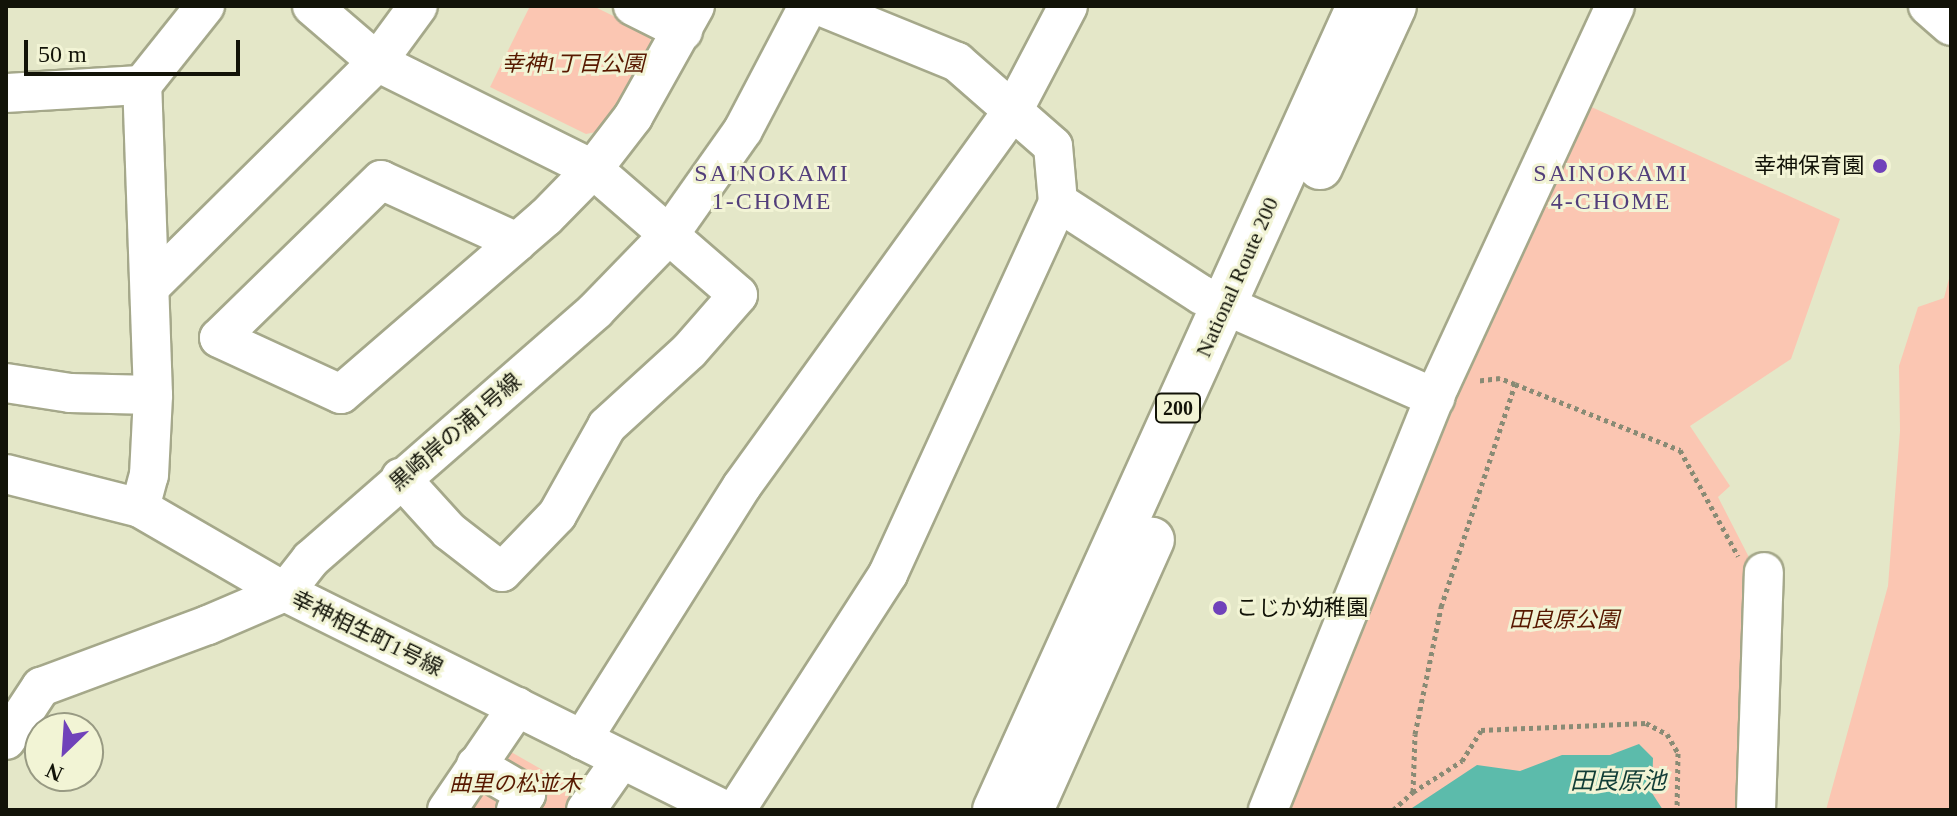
<!DOCTYPE html>
<meta charset="utf-8">
<style>
body{margin:0}
#map{position:relative;width:1957px;height:816px;overflow:hidden;background:#e4e7c8;font-family:"Times New Roman","Noto Sans JP",serif}
div>[style]{position:absolute}
[style*='--x']{left:calc(var(--x)*1px);top:calc(var(--y)*1px);width:calc(var(--w)*1px);rotate:calc(var(--a)*1deg)}
.green>*{inset:0;background:#fbc6b2}
.water>*{inset:0;background:#5cbbab}
.path>*{height:5px;margin-top:-2.5px;transform-origin:0;background:repeating-linear-gradient(90deg,#898b75 0 4px,transparent 0 8px)}
.roads{filter:drop-shadow(2px 0 #a5a88a) drop-shadow(-2px 0 #a5a88a) drop-shadow(0 2px #a5a88a) drop-shadow(0 -2px #a5a88a)}
.minor>*{height:38px;margin:-19px;padding:0 19px;transform-origin:19px;border-radius:19px;background:#fff}
.highway>*{height:44px;margin:-22px;padding:0 22px;transform-origin:22px;border-radius:22px;background:#fff}
.dots>*{width:22px;height:22px;translate:-50% -50%;box-sizing:border-box;border:4px solid #f2f4d5;border-radius:50%}
span{translate:-50% -50%;white-space:nowrap;text-align:center;line-height:1.15;-webkit-text-stroke:6px #f2f4d5;paint-order:stroke}
.shield-label span{padding:2px 6px;background:#f2f4d5;border:2px solid;border-radius:6px;-webkit-text-stroke-width:0}
.shield-label{font-size:20px;color:#121308;font-weight:700}
.park-label{font-size:22px;color:#581900;font-style:italic}
.poi-label{font-size:22px;color:#121308}
.right{translate:-100% -50%;text-align:right}
.left{translate:0 -50%;text-align:left}
.street-label{font-size:22px;color:#121308}
.neighbourhood-label{font-size:24px;color:#523e7b;letter-spacing:2px}
.water-label{font-size:24px;color:#113d36;font-style:italic}
.frame{position:absolute;inset:0;border:8px solid #121308;pointer-events:none}
.north{position:absolute;left:24px;top:712px;width:80px;height:80px;box-sizing:border-box;background:#f2f4d5;border:2px solid #989a83;border-radius:50%;rotate:205deg;font-size:22px;font-weight:700;line-height:32px;text-align:center;color:#121308}
.north::after{content:'';display:block;margin:auto;width:28px;height:36px;background:#7042ba;clip-path:polygon(50% 0,100% 100%,50% 72%,0 100%)}
.scale{position:absolute;left:24px;top:40px;width:216px;height:36px;box-sizing:border-box;border:4px solid #121308;border-top:0;padding-left:10px;font-size:24px;line-height:28px;white-space:nowrap;color:#121308;-webkit-text-stroke:6px #f2f4d5;paint-order:stroke}
</style>
<div id="map">
<div class="green">
<i style="clip-path:polygon(530px 6px,593px 6px,648px 33px,654px 51px,601px 131px,586px 134px,490px 87px)"></i>
<i style="clip-path:polygon(1587px 105px,1840px 219px,1791px 359px,1690px 426px,1730px 486px,1718px 497px,1755px 569px,1746px 810px,1283px 810px,1435px 436px)"></i>
<i style="clip-path:polygon(1951px 271px,1951px 810px,1826px 810px,1888px 586px,1900px 431px,1899px 366px,1918px 307px,1944px 298px)"></i>
<i style="clip-path:polygon(506px 749px,581px 792px,569px 810px,465px 810px)"></i>
</div>
<div class="water">
<i style="clip-path:polygon(1639px 744px,1653px 758px,1652px 793px,1663px 810px,1409px 810px,1477px 765px,1520px 771px,1562px 755px,1610px 755px)"></i>
</div>
<div class="path">
<i style="--x:1515;--y:384;--w:178;--a:21.8"></i>
<i style="--x:1680;--y:450;--w:121;--a:61.3"></i>
<i style="--x:1413;--y:792;--w:58;--a:-88"></i>
<i style="--x:1415;--y:734;--w:130;--a:-78.4"></i>
<i style="--x:1441;--y:607;--w:235;--a:-71.6"></i>
<i style="--x:1515;--y:384;--w:16;--a:-158"></i>
<i style="--x:1500;--y:378;--w:23;--a:173"></i>
<i style="--x:1393;--y:810;--w:27;--a:-42"></i>
<i style="--x:1413;--y:792;--w:58;--a:-32.3"></i>
<i style="--x:1462;--y:761;--w:36;--a:-58"></i>
<i style="--x:1481;--y:730;--w:165;--a:-2.4"></i>
<i style="--x:1646;--y:723;--w:24;--a:28"></i>
<i style="--x:1667;--y:734;--w:22;--a:60"></i>
<i style="--x:1678;--y:753;--w:57;--a:91"></i>
</div>
<div class="roads">
<div class="minor">
<i style="--x:312;--y:6;--w:86;--a:40.7"></i>
<i style="--x:377;--y:62;--w:241;--a:26.4"></i>
<i style="--x:593;--y:169;--w:192;--a:41"></i>
<i style="--x:738;--y:295;--w:74;--a:131.2"></i>
<i style="--x:689;--y:351;--w:111;--a:137.6"></i>
<i style="--x:607;--y:426;--w:102;--a:119.3"></i>
<i style="--x:557;--y:515;--w:79;--a:134"></i>
<i style="--x:502;--y:572;--w:67;--a:-142.3"></i>
<i style="--x:449;--y:531;--w:72;--a:-132.2"></i>
<i style="--x:633;--y:6;--w:56;--a:26.6"></i>
<i style="--x:1928;--y:6;--w:30;--a:41"></i>
<i style="--x:6;--y:93;--w:136;--a:-3.4"></i>
<i style="--x:1058;--y:202;--w:171;--a:32.9"></i>
<i style="--x:1202;--y:295;--w:255;--a:23.8"></i>
<i style="--x:517;--y:242;--w:149;--a:-155.5"></i>
<i style="--x:381;--y:180;--w:226;--a:135.7"></i>
<i style="--x:219;--y:338;--w:134;--a:24.7"></i>
<i style="--x:341;--y:394;--w:233;--a:-40.8"></i>
<i style="--x:517;--y:242;--w:38;--a:-41"></i>
<i style="--x:546;--y:217;--w:67;--a:-45.6"></i>
<i style="--x:593;--y:169;--w:66;--a:-52.4"></i>
<i style="--x:633;--y:117;--w:127;--a:-60.8"></i>
<i style="--x:151;--y:286;--w:318;--a:-44.7"></i>
<i style="--x:377;--y:62;--w:69;--a:-53.8"></i>
<i style="--x:6;--y:383;--w:65;--a:8.9"></i>
<i style="--x:70;--y:393;--w:83;--a:1.4"></i>
<i style="--x:6;--y:474;--w:138;--a:14.2"></i>
<i style="--x:140;--y:508;--w:168;--a:30.1"></i>
<i style="--x:285;--y:592;--w:490;--a:26.4"></i>
<i style="--x:140;--y:508;--w:34;--a:-75"></i>
<i style="--x:149;--y:475;--w:80;--a:-87.1"></i>
<i style="--x:153;--y:395;--w:310;--a:-92"></i>
<i style="--x:142;--y:85;--w:101;--a:-51.4"></i>
<i style="--x:6;--y:740;--w:64;--a:-56.6"></i>
<i style="--x:41;--y:687;--w:178;--a:-20.4"></i>
<i style="--x:208;--y:625;--w:84;--a:-23.2"></i>
<i style="--x:285;--y:592;--w:42;--a:-51.8"></i>
<i style="--x:311;--y:559;--w:378;--a:-41.1"></i>
<i style="--x:596;--y:310;--w:105;--a:-45.8"></i>
<i style="--x:669;--y:235;--w:128;--a:-54.8"></i>
<i style="--x:743;--y:130;--w:140;--a:-62.3"></i>
<i style="--x:582;--y:740;--w:300;--a:-57.8"></i>
<i style="--x:742;--y:486;--w:465;--a:-54.2"></i>
<i style="--x:1014;--y:109;--w:116;--a:-62.3"></i>
<i style="--x:476;--y:765;--w:58;--a:30.1"></i>
<i style="--x:526;--y:794;--w:19;--a:122"></i>
<i style="--x:447;--y:810;--w:125;--a:-55.8"></i>
<i style="--x:586;--y:810;--w:61;--a:-55"></i>
<i style="--x:736;--y:810;--w:281;--a:-57.2"></i>
<i style="--x:888;--y:574;--w:409;--a:-65.4"></i>
<i style="--x:1058;--y:202;--w:56;--a:-95.1"></i>
<i style="--x:1053;--y:146;--w:128;--a:-138.8"></i>
<i style="--x:957;--y:62;--w:148;--a:-157.8"></i>
<i style="--x:1268;--y:810;--w:458;--a:-68"></i>
<i style="--x:1440;--y:385;--w:417;--a:-65.2"></i>
<i style="--x:1756;--y:810;--w:238;--a:-88.1"></i>
</div>
<div class="highway">
<i style="--x:1320;--y:167;--w:177;--a:-65.3"></i>
<i style="--x:995;--y:810;--w:883;--a:-65.64"></i>
<i style="--x:1031;--y:810;--w:296;--a:-65.9"></i>
</div>
</div>
<div class="dots">
<i style="left:1880px;top:166px;background:#7042ba"></i>
<i style="left:1220px;top:608px;background:#7042ba"></i>
</div>
<div class="shield-label">
<span style="left:1178px;top:408px">200</span>
</div>
<div class="park-label">
<span style="left:573px;top:64px">幸神1丁目公園</span>
<span style="left:1564px;top:620px">田良原公園</span>
<span style="left:515px;top:784px">曲里の松並木</span>
</div>
<div class="poi-label">
<span class="right" style="left:1864px;top:166px">幸神保育園</span>
<span class="left" style="left:1236px;top:608px">こじか幼稚園</span>
</div>
<div class="street-label">
<span style="left:1237px;top:277px;rotate:-66deg">National Route 200</span>
<span style="left:455px;top:432px;rotate:-41deg">黒崎岸の浦1号線</span>
<span style="left:367px;top:633px;rotate:26deg">幸神相生町1号線</span>
</div>
<div class="neighbourhood-label">
<span style="left:772px;top:188px">SAINOKAMI<br>1-CHOME</span>
<span style="left:1611px;top:188px">SAINOKAMI<br>4-CHOME</span>
</div>
<div class="water-label">
<span style="left:1618px;top:782px">田良原池</span>
</div>
<div class="frame"></div>
<div class="north">N</div>
<div class="scale">50 m</div>
</div>
